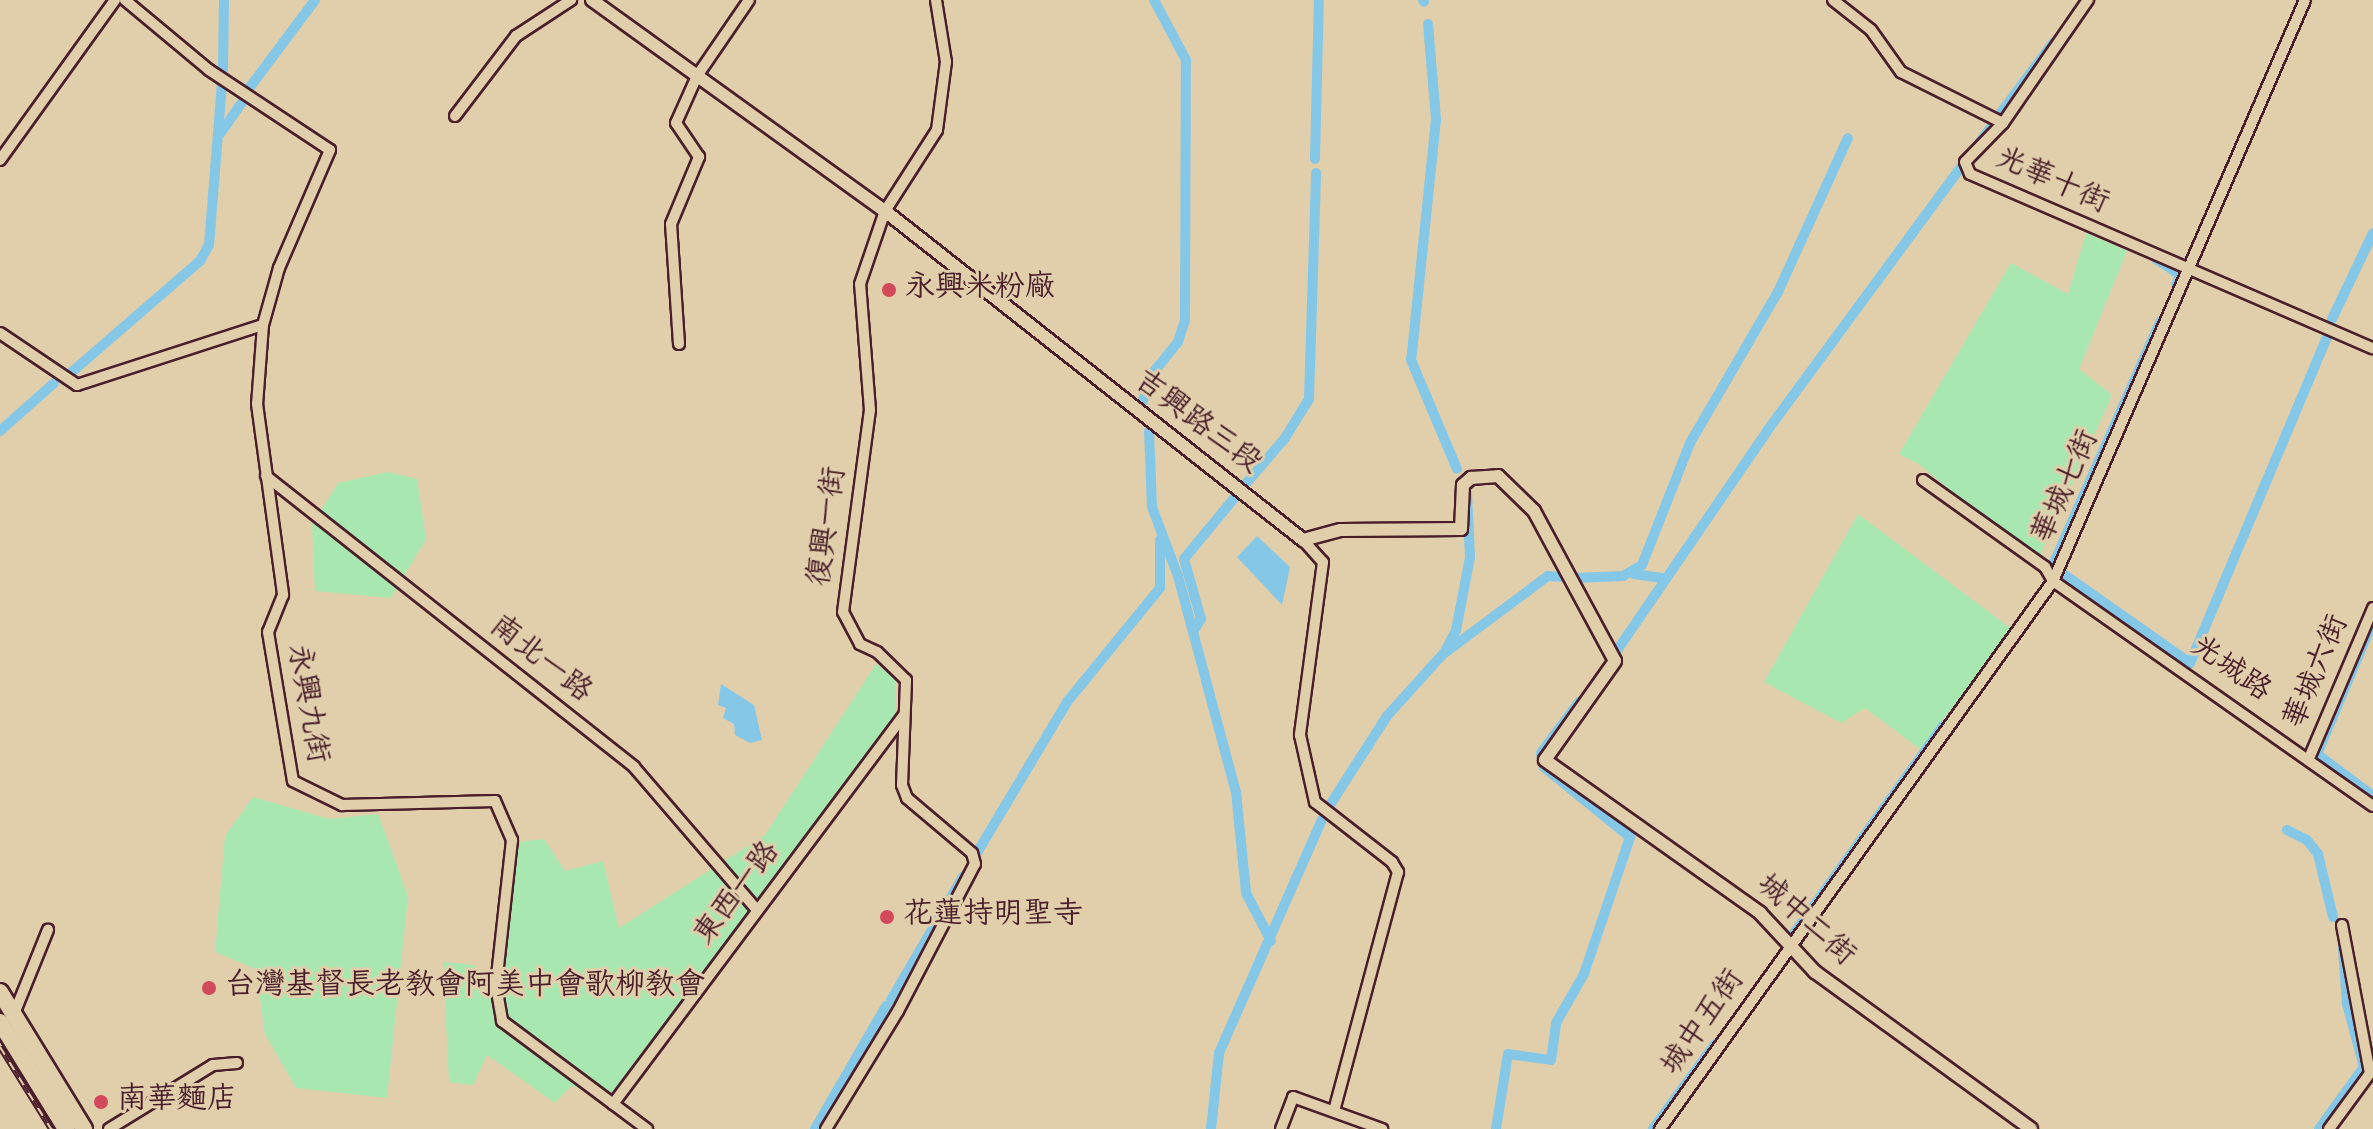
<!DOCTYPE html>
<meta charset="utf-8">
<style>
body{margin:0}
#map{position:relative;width:2373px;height:1129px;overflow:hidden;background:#e1cfac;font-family:"Gochi Hand","LXGW WenKai TC",sans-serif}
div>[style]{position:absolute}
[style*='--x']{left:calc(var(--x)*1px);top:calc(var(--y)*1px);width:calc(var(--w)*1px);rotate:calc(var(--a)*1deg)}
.green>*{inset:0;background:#a8e8b0}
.water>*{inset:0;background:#85c7e6}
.canal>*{height:10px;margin:-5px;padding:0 5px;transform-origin:5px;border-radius:5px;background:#85c7e6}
.roads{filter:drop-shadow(2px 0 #4a1f2b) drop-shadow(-2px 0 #4a1f2b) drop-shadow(0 2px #4a1f2b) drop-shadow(0 -2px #4a1f2b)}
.minor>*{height:10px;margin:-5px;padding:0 5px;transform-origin:5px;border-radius:5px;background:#e1cfac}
.tertiary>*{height:12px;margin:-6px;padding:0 6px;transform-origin:6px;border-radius:6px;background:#e1cfac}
.primary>*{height:16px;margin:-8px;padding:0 8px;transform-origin:8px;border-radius:8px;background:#e1cfac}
.rail>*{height:6px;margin-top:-3px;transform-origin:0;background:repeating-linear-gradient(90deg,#e1cfac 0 9px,#4a1f2b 0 18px);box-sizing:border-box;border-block:2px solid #4a1f2b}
.dots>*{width:22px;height:22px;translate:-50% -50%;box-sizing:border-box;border:4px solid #e1cfac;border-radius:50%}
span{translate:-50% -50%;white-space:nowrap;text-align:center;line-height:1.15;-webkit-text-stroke:6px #e1cfac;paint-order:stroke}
.street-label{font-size:30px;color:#4a1f2b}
.poi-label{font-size:30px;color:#4a1f2b}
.left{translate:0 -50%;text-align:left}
</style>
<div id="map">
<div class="green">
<i style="clip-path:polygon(2086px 233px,2127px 251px,2079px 369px,2112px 395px,2037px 562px,1920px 465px,1899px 454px,2011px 263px,2068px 294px)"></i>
<i style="clip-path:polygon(388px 472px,417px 479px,426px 539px,391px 598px,315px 591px,312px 525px,338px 483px)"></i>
<i style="clip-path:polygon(1858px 514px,2013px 630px,1920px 749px,1865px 708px,1841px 723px,1764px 682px)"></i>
<i style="clip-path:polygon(876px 664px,896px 679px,896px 726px,612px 1097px,571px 1086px,555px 1103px,487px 1055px,473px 1085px,449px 1082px,443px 962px,474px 965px,493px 990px,513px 843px,544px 839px,565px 871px,603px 861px,619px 928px,765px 835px)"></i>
<i style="clip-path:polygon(253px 797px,329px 819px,378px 814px,408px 896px,387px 1098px,296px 1088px,265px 1034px,256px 969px,215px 952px,225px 836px)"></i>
</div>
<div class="water">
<i style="clip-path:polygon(1257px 536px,1290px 567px,1282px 605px,1237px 557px)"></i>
<i style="clip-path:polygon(721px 684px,754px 705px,762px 740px,750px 743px,735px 735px,734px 724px,723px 718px,726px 708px,718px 705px)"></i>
</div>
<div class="canal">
<i style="--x:1423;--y:0;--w:2;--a:63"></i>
<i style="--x:1428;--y:24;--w:96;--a:85.2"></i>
<i style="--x:1436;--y:120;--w:241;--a:95.9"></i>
<i style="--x:1411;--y:360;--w:118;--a:67.1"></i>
<i style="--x:223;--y:70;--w:70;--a:-89.2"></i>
<i style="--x:250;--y:87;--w:109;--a:-53.2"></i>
<i style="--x:1997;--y:118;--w:94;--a:-53.3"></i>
<i style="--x:220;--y:134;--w:44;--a:-55.2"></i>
<i style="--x:1979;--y:143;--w:20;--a:-53"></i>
<i style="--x:1315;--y:159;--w:159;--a:-88.6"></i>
<i style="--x:2156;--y:259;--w:30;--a:33"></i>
<i style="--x:2181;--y:275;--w:11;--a:117"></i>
<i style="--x:2332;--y:319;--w:95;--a:-64.5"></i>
<i style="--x:66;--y:377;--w:177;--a:-40.9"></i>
<i style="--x:200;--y:261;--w:18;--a:-61"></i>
<i style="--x:209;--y:245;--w:163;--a:-85.4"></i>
<i style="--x:1141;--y:406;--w:34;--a:-71"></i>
<i style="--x:1152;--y:374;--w:41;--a:-50.9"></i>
<i style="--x:1178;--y:342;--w:22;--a:-72"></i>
<i style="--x:1185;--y:321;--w:261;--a:-89.8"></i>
<i style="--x:1186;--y:60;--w:68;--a:-118.1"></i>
<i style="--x:0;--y:431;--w:72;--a:-41.6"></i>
<i style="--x:1149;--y:431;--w:76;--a:87.7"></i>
<i style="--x:1152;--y:507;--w:74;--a:69.4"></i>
<i style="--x:1178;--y:576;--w:224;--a:75"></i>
<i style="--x:1236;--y:792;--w:101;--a:84.3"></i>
<i style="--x:1246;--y:893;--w:54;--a:62.5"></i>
<i style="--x:1243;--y:487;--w:65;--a:-49.4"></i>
<i style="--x:1285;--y:438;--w:46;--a:-58.4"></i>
<i style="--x:1309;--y:399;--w:226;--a:-88.2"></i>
<i style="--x:2053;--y:565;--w:266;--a:-66.2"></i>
<i style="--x:1634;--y:574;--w:30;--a:8"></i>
<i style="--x:2065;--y:575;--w:153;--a:35.1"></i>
<i style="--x:2190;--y:663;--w:359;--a:-67.2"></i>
<i style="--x:1576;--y:578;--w:47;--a:-2.4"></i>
<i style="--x:1623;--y:576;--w:22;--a:-30"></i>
<i style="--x:1642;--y:565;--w:131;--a:-68.5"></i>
<i style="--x:1690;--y:443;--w:175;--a:-59.8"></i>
<i style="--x:1778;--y:292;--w:169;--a:-65.6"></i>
<i style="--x:2373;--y:621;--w:144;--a:112.8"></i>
<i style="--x:2317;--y:754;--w:70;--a:36.9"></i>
<i style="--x:1194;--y:630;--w:13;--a:-58"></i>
<i style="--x:1201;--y:619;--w:62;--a:-105.8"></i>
<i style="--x:1184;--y:559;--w:82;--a:-50.5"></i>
<i style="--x:1618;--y:649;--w:264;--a:-55.6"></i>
<i style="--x:1767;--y:431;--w:341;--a:-53.7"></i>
<i style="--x:1446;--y:652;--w:127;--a:-36.7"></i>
<i style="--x:1548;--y:576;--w:16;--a:4"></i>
<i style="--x:1328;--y:808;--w:109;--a:-57.3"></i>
<i style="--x:1387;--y:716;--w:85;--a:-47.9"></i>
<i style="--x:1444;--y:653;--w:26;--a:-62"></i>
<i style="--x:1456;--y:630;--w:74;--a:-79.1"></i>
<i style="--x:1470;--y:557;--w:63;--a:-92.7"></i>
<i style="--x:2287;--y:830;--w:22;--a:27"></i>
<i style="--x:2307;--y:840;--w:18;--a:52"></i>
<i style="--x:2318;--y:854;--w:65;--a:76.6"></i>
<i style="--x:978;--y:851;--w:174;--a:-59.1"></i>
<i style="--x:1067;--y:702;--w:147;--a:-50.8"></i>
<i style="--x:1160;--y:588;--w:48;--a:-90"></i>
<i style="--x:1795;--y:932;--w:254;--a:-54.3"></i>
<i style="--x:891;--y:1000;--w:143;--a:-59.7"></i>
<i style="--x:815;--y:1129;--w:142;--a:-60"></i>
<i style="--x:1211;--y:1129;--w:76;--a:-84"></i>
<i style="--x:1219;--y:1053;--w:255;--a:-66.2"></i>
<i style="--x:1496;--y:1129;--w:76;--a:-80.9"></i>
<i style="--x:1508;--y:1054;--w:43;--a:7.9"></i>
<i style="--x:1551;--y:1060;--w:37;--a:-82"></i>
<i style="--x:1556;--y:1023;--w:56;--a:-60.3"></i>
<i style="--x:1584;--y:974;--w:145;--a:-71.4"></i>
<i style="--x:1630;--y:837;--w:111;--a:-140.9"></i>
<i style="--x:1544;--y:767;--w:14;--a:-102"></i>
<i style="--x:1541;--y:753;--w:64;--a:-53.3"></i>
<i style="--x:1653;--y:1129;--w:105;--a:-53.9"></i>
<i style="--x:2319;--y:1129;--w:77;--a:-54"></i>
<i style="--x:2364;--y:1067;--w:65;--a:-105.1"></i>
<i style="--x:2347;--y:1004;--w:56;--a:-94.1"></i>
</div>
<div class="roads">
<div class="minor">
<i style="--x:125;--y:0;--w:109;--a:39.8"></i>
<i style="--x:209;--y:70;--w:145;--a:33.5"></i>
<i style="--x:330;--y:150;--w:129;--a:113.4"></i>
<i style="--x:279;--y:268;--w:59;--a:105.7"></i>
<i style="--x:263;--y:325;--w:79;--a:94.3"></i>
<i style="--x:257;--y:404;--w:193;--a:82.2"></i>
<i style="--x:283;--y:595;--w:40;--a:112"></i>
<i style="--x:268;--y:632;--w:151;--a:80.5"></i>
<i style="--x:293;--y:781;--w:55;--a:26.1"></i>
<i style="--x:342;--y:805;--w:153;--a:-1.5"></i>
<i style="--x:495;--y:801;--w:43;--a:66.4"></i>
<i style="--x:512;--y:840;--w:147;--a:96.3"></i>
<i style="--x:496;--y:986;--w:36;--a:80"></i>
<i style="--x:502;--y:1021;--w:181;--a:36.7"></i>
<i style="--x:1833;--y:0;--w:48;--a:38.3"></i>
<i style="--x:1871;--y:30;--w:52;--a:54.5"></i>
<i style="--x:1901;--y:72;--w:114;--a:26.6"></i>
<i style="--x:2003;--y:123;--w:54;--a:134.3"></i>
<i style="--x:1965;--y:162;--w:13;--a:67"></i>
<i style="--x:1970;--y:174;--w:439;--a:23.4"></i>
<i style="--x:455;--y:116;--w:101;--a:-52.7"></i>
<i style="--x:516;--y:36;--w:66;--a:-33.2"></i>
<i style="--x:2003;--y:123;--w:150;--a:-55.4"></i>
<i style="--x:0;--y:160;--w:197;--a:-54.3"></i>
<i style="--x:0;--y:333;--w:93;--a:34"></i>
<i style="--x:77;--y:385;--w:195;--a:-17.9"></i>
<i style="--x:679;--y:344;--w:120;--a:-93.8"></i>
<i style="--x:671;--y:224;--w:73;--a:-67.3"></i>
<i style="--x:699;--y:157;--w:41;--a:-124.1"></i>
<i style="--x:676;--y:123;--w:51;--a:-65.9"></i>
<i style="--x:697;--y:76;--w:92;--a:-55.6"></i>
<i style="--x:266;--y:476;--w:469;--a:38.3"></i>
<i style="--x:634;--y:767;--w:189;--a:49.3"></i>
<i style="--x:1923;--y:480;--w:150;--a:35.5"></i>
<i style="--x:2045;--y:567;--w:16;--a:60"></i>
<i style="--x:2053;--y:581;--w:391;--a:35.1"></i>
<i style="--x:1303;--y:540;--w:30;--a:48"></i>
<i style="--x:1323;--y:562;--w:175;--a:97.6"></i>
<i style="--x:1300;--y:735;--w:69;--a:77.4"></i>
<i style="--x:1315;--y:802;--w:98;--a:37.9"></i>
<i style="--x:1392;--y:862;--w:12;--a:59"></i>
<i style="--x:1398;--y:872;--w:247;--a:105"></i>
<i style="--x:2310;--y:756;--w:161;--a:-66.9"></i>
<i style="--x:2342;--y:925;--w:151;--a:79.3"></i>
<i style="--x:14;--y:1014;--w:91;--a:-68"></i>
<i style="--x:613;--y:1104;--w:486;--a:-53.2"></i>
<i style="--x:109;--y:1129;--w:122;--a:-31.6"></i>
<i style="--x:213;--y:1065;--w:24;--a:-5"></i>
<i style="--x:826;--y:1129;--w:138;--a:-58.6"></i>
<i style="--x:898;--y:1011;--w:166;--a:-62.4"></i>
<i style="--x:975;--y:864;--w:11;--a:-105"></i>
<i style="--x:972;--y:853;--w:85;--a:-139.8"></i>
<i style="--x:907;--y:798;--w:14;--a:-111"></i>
<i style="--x:902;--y:785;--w:105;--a:-87.8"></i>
<i style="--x:906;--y:680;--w:40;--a:-136"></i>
<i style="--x:877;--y:652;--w:19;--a:-155"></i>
<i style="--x:860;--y:644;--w:36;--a:-118"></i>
<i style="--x:843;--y:612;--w:204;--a:-82.4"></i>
<i style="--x:870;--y:410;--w:126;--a:-94.5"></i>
<i style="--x:860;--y:284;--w:77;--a:-71.1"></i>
<i style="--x:885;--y:211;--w:96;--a:-57.3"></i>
<i style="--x:937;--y:130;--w:69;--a:-82.5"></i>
<i style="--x:946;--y:62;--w:63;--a:-99.2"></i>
<i style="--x:1281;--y:1129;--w:34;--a:-69"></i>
<i style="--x:1293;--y:1097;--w:95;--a:19.8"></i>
<i style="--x:1660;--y:1129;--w:674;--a:-54.35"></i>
<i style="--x:2053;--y:581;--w:633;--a:-66.55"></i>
<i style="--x:2329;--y:1129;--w:74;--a:-53.7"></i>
</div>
<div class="tertiary">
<i style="--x:592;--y:0;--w:361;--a:35.8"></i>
<i style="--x:885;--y:211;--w:532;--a:38.21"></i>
<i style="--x:1303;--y:540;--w:39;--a:-15"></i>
<i style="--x:1341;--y:530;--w:120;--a:-0.5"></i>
<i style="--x:1461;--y:529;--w:44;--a:-87.4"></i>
<i style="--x:1463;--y:485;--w:11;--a:-41"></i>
<i style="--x:1471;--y:478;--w:27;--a:-4"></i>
<i style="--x:1498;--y:476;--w:50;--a:44.2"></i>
<i style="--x:1534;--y:511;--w:170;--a:61.6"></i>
<i style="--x:1615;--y:661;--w:121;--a:125.3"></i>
<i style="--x:1545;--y:760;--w:264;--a:35.4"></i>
<i style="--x:1760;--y:913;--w:81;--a:47"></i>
<i style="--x:1815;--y:972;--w:267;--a:36"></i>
</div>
<div class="primary">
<i style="--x:0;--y:992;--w:161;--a:58.5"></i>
<i style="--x:0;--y:1022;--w:126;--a:58.3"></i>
</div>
</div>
<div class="rail">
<i style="--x:0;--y:1047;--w:97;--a:58.1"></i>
</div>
<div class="dots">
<i style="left:889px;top:290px;background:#d1495b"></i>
<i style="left:887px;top:917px;background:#d1495b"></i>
<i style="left:209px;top:988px;background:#d1495b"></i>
<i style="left:101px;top:1102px;background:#d1495b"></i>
</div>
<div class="street-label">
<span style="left:2051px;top:183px;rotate:24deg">光華十街</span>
<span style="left:1196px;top:424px;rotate:37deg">吉興路三段</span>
<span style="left:2068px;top:488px;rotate:-66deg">華城七街</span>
<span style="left:830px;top:527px;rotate:-82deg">復興一街</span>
<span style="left:539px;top:661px;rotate:38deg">南北一路</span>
<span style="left:2229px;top:671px;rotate:35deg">光城路</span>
<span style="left:2319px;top:673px;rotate:-67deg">華城六街</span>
<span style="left:305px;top:704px;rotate:80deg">永興九街</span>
<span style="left:739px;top:895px;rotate:-53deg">東西一路</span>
<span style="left:1804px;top:922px;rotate:42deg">城中二街</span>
<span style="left:1705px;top:1024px;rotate:-55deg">城中五街</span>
</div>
<div class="poi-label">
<span class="left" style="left:905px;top:290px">永興米粉廠</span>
<span class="left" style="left:903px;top:917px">花蓮持明聖寺</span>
<span class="left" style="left:225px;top:988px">台灣基督長老教會阿美中會歌柳教會</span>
<span class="left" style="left:117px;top:1102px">南華麵店</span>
</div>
</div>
